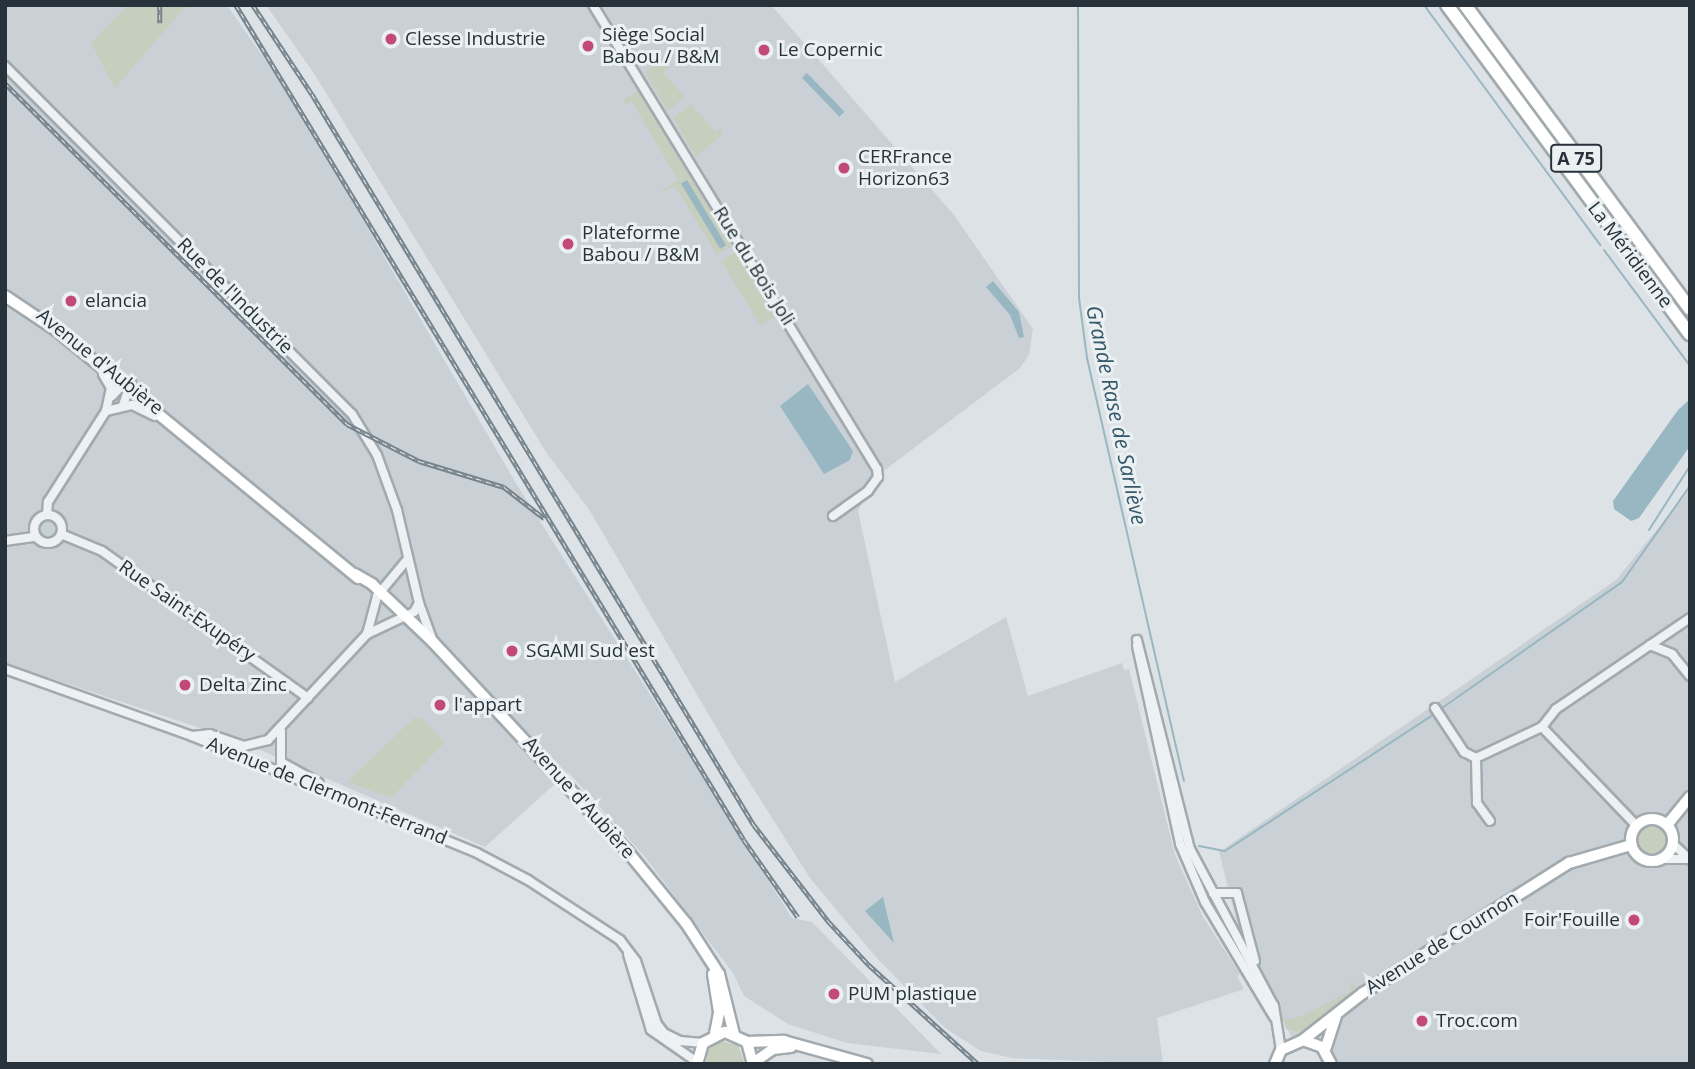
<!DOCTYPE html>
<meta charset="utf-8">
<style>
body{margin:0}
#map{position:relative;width:1695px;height:1069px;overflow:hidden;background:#dce2e5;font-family:"Open Sans",sans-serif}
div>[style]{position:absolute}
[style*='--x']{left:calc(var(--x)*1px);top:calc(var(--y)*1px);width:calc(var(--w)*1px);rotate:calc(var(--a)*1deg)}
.built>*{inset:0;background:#cad1d6}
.green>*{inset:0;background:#c6cebe;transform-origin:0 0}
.round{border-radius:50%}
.water>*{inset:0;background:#99b7c3;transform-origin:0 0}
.stream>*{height:2px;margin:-1px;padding:0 1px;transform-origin:1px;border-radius:1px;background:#99b7c3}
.roads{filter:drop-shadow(2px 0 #a2aaae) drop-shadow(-2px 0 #a2aaae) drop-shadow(0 2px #a2aaae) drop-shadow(0 -2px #a2aaae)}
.minor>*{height:8px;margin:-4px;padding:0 4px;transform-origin:4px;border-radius:4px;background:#eef1f4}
.minor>.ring{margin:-4px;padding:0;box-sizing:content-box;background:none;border:8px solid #eef1f4;border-radius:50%}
.major>*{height:10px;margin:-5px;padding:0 5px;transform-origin:5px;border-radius:5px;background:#fff}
.major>.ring{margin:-5px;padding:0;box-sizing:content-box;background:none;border:10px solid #fff;border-radius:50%}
.highway>*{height:12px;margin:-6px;padding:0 6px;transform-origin:6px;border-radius:6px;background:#fff}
.rail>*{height:4.5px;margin-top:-2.25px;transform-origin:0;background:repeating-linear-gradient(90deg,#ebf0f3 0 5px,#77848d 0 10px);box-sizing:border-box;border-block:2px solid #77848d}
.dots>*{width:19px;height:19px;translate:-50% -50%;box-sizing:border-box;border:4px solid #ebf0f3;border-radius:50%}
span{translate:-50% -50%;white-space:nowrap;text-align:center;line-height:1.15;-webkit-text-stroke:6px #ebf0f3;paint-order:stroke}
.shield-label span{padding:2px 5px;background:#ebf0f3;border:2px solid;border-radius:5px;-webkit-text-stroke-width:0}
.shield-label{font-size:18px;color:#27323a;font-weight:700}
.poi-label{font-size:19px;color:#27323a}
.left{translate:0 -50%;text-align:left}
.right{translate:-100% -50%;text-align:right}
.street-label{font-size:19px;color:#27323a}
.water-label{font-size:21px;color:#35596a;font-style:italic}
.frame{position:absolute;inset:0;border:7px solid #27323a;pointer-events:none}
</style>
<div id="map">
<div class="built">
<i style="clip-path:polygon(5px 5px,227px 5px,293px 100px,517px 485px,792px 918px,812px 922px,941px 1054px,847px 1043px,788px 1024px,744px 996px,733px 973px,645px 857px,568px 772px,485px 847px,242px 742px,5px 663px)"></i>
<i style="clip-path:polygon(266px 5px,771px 5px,954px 215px,1033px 329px,1029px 355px,1020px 368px,873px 479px,858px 511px,895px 682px,1006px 617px,1028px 696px,1122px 663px,1124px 670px,1129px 669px,1175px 855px,1203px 917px,1240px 974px,1237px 976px,1244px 989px,1157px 1018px,1163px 1064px,1012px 1058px,981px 1051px,945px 1028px,875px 956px,810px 878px,734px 758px,590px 511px,546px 452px,313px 72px)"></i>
<i style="clip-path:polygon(1690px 489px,1690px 1064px,1331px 1064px,1333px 1051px,1322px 1037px,1302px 1028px,1294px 1042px,1238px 927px,1219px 852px,1616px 580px)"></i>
</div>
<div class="green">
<i style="clip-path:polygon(128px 5px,187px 5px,115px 88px,91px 43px)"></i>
<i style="clip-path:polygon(716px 12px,664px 61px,669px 67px,663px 72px,685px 97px,668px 111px,645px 72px)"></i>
<i style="clip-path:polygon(638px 91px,732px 246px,717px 255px,675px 186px,658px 193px,678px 180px,632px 102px,626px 105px,623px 100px)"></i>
<i style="clip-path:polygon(691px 104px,716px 132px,720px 129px,724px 133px,696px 157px,673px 118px)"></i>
<i style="left:736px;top:252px;width:75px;height:17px;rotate:59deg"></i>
<i style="clip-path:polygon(414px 718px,421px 718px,445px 742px,391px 798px,347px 782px)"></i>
<i class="round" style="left:1637px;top:824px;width:32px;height:32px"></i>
<i style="clip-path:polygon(1351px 979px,1358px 991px,1300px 1032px,1286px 1029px,1276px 998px,1285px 1020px,1302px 1016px,1350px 991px)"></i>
<i style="clip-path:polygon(721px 1041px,738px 1045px,745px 1064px,706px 1064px,708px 1050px)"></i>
</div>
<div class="water">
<i style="left:807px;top:73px;width:54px;height:7px;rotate:46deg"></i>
<i style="left:687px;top:180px;width:76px;height:7px;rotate:59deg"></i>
<i style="clip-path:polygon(993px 281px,1019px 312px,1024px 337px,1019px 338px,1010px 315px,986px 287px)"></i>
<i style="clip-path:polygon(808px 384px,853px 451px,850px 460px,824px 474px,780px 406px)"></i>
<i style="clip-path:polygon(1690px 399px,1690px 446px,1639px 518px,1631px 521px,1614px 509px,1613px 501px,1678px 410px)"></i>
<i style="clip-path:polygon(883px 897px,894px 943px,865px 911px)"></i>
</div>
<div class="stream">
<i style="--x:1078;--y:5;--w:293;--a:89.8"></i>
<i style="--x:1079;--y:298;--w:61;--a:82.4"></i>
<i style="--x:1087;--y:358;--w:434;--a:77.1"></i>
<i style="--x:1424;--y:5;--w:298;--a:53.7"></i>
<i style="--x:1604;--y:250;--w:144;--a:53.4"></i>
<i style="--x:1649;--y:530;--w:76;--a:-57.4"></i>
<i style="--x:1442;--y:708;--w:220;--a:-35"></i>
<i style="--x:1622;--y:582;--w:118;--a:-54.7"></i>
<i style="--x:1199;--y:846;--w:26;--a:11"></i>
<i style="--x:1225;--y:851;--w:249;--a:-33.2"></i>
</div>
<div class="roads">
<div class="minor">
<i style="--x:593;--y:5;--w:544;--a:58.53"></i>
<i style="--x:877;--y:469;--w:8;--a:83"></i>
<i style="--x:878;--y:477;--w:17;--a:126"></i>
<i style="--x:868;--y:491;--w:43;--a:144.5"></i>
<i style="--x:5;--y:66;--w:491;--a:45.1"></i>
<i style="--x:352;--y:414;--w:48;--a:58.6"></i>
<i style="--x:377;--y:455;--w:59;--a:70"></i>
<i style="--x:397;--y:510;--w:96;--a:76.7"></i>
<i style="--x:419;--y:603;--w:10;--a:119"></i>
<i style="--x:414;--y:612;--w:52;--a:154.9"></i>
<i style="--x:367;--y:634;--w:145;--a:133"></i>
<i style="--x:268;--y:740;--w:25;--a:166"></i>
<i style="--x:244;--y:746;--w:36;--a:-161"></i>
<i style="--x:210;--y:734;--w:18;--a:174"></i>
<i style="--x:112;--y:396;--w:16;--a:-47"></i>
<i style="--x:123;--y:384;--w:8;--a:-7"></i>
<i style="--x:131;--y:383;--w:23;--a:110"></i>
<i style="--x:106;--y:411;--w:27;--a:-13"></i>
<i style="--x:132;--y:405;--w:25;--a:26"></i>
<i class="ring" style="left:34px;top:515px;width:20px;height:20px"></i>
<i style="--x:47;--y:515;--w:13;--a:-86"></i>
<i style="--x:48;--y:502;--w:108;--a:-57.5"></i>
<i style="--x:106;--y:411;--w:24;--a:-78"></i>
<i style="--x:111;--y:388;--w:16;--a:-120"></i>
<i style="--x:61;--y:534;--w:44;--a:22.5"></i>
<i style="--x:102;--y:551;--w:253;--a:35.5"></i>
<i style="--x:5;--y:541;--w:30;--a:-8"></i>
<i style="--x:419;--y:603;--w:38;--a:70"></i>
<i style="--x:367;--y:634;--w:39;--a:-75"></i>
<i style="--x:377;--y:596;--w:45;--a:-50.4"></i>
<i style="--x:1137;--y:640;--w:216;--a:75.8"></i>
<i style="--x:1190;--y:849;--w:178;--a:61.9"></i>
<i style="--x:1274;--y:1006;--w:45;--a:81"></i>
<i style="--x:1650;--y:645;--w:24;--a:22"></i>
<i style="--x:1672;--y:654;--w:28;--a:51"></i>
<i style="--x:1137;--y:646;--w:203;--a:77.7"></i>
<i style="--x:1180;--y:844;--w:63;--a:66.7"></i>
<i style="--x:1205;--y:902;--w:134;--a:59"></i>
<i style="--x:5;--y:669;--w:199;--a:19.7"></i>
<i style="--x:192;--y:736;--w:308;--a:22.3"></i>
<i style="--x:477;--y:853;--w:58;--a:27.9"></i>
<i style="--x:528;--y:880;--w:110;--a:33.1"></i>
<i style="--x:620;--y:940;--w:26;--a:53"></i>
<i style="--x:636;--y:961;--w:66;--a:71.6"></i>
<i style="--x:657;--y:1024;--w:11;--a:52"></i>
<i style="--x:664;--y:1033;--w:18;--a:27"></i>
<i style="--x:680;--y:1041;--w:23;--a:5"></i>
<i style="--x:1435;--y:708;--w:53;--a:56.6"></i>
<i style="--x:1464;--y:752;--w:13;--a:27"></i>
<i style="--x:1542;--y:727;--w:136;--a:46.2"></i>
<i style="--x:281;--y:731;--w:31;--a:90"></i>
<i style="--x:281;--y:762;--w:43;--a:28.9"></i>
<i style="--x:1476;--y:758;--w:73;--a:-25.2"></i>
<i style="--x:1542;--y:727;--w:23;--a:-52"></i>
<i style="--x:1556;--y:709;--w:162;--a:-34.2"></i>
<i style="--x:1476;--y:758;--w:45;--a:88.7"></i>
<i style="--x:1477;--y:803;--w:22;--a:54"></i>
<i style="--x:1673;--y:844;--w:23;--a:43"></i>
<i style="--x:1662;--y:859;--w:27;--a:0"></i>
<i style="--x:1213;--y:893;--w:24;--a:0"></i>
<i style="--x:1237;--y:893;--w:70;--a:75.2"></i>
<i style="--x:628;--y:954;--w:79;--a:73.2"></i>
<i style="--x:651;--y:1030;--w:56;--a:34.8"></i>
</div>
<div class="major">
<i style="--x:5;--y:296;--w:61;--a:33.7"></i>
<i style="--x:56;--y:330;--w:391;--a:39.4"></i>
<i style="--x:355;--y:574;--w:20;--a:30"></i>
<i style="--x:372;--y:584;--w:84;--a:43.6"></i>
<i style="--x:433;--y:642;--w:287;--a:47.1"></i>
<i style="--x:628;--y:852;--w:92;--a:50.8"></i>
<i style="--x:686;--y:923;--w:61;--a:57.1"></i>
<i style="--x:719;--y:974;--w:62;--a:76"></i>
<i class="ring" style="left:1631px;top:819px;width:32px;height:32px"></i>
<i style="--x:1667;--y:825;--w:36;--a:-51"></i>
<i style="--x:713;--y:974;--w:39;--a:81"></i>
<i style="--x:719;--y:1013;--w:21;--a:101"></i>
<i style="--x:1303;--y:1040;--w:76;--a:-38.1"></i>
<i style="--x:1363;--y:993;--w:244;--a:-32.3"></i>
<i style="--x:1569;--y:863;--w:65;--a:-16.2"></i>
<i style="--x:747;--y:1042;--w:37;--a:-2"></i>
<i style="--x:784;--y:1041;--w:86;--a:15.5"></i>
<i style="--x:1325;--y:1050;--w:35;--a:-72"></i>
<i style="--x:753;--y:1063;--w:24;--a:-35"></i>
<i style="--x:773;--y:1049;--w:18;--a:-6"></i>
<i style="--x:697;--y:1064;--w:22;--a:-74"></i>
<i style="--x:703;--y:1043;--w:25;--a:-27"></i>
<i style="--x:725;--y:1032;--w:24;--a:24"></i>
<i style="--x:747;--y:1042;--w:23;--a:75"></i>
<i style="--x:1275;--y:1064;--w:15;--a:-67"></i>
<i style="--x:1281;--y:1050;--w:24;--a:-24"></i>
<i style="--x:1303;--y:1040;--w:20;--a:20"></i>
<i style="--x:1322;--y:1047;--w:19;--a:62"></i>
</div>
<div class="highway">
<i style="--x:1447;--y:5;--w:409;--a:53.6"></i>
<i style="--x:1465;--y:5;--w:378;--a:53.5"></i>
</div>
</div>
<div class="rail">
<i style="--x:160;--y:5;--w:18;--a:90"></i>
<i style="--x:236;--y:5;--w:977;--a:58.68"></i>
<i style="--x:744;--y:840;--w:94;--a:55"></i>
<i style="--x:253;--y:5;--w:107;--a:56.5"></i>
<i style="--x:312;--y:94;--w:854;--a:58.84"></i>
<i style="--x:754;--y:825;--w:123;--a:52.3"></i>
<i style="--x:829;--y:922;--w:59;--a:47.1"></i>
<i style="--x:869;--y:965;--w:147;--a:42.2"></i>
<i style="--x:5;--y:83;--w:483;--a:44.9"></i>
<i style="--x:347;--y:424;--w:81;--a:27.2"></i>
<i style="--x:419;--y:461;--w:89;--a:17"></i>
<i style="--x:504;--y:487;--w:51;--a:37.8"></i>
</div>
<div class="dots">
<i style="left:391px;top:39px;background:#c24978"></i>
<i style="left:588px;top:46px;background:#c24978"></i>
<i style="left:764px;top:50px;background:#c24978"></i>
<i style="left:844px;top:168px;background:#c24978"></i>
<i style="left:568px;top:244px;background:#c24978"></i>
<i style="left:71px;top:301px;background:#c24978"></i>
<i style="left:512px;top:651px;background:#c24978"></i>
<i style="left:185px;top:685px;background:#c24978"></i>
<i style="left:440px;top:705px;background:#c24978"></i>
<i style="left:1634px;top:920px;background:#c24978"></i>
<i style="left:834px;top:994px;background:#c24978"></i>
<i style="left:1422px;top:1021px;background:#c24978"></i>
</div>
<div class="shield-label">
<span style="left:1576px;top:158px">A 75</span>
</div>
<div class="poi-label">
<span class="left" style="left:602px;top:46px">Siège Social<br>Babou / B&amp;M</span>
<span class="left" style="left:405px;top:39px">Clesse Industrie</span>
<span class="left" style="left:778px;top:50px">Le Copernic</span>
<span class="left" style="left:858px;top:168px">CERFrance<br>Horizon63</span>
<span class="left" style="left:582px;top:244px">Plateforme<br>Babou / B&amp;M</span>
<span class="left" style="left:85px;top:301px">elancia</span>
<span class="left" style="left:526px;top:651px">SGAMI Sud est</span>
<span class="left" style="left:199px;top:685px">Delta Zinc</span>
<span class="left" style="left:454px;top:705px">l'appart</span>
<span class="right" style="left:1620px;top:920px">Foir'Fouille</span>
<span class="left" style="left:848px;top:994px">PUM plastique</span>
<span class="left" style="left:1436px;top:1021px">Troc.com</span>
</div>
<div class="street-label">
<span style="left:1630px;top:255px;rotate:53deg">La Méridienne</span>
<span style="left:754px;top:266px;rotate:58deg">Rue du Bois Joli</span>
<span style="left:235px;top:296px;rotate:45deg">Rue de l'Industrie</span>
<span style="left:100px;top:362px;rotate:39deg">Avenue d'Aubière</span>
<span style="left:187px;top:611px;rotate:35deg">Rue Saint-Exupéry</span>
<span style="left:327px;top:791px;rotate:22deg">Avenue de Clermont-Ferrand</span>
<span style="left:579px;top:798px;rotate:48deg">Avenue d'Aubière</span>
<span style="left:1442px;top:943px;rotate:-32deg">Avenue de Cournon</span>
</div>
<div class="water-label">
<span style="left:1117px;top:415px;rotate:78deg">Grande Rase de Sarliève</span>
</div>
<div class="frame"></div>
</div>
